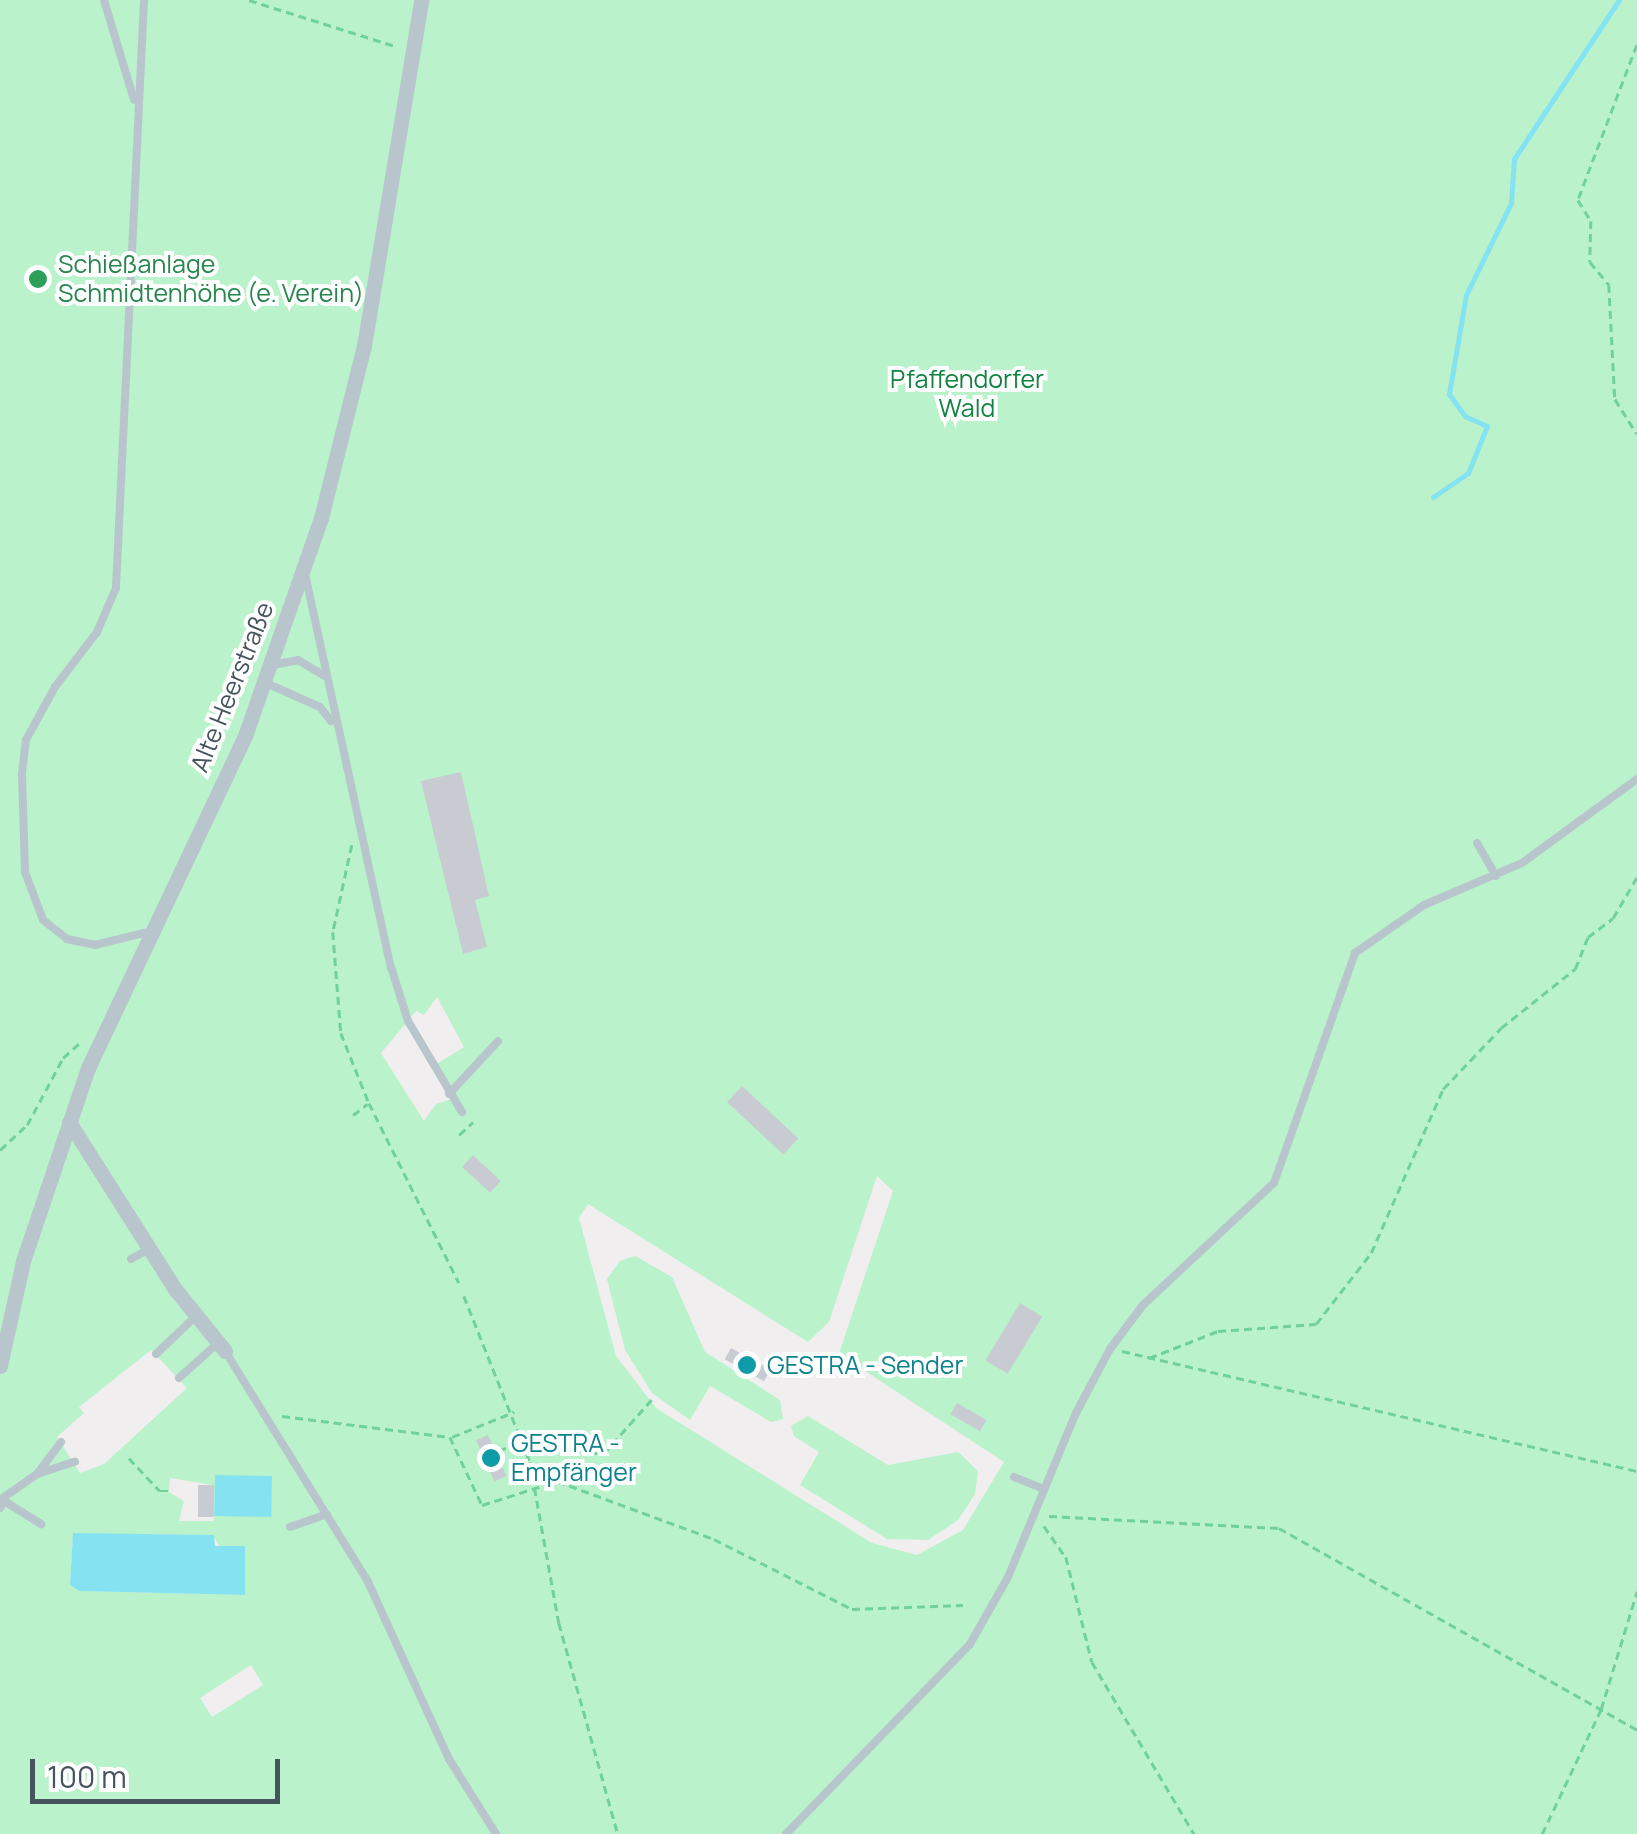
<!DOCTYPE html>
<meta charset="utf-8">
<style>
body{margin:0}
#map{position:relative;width:1637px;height:1834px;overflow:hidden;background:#f1eeef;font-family:Manrope,sans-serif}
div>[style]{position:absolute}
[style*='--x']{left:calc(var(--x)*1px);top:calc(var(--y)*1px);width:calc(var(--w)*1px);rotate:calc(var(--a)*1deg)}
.green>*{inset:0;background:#baf2cb}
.water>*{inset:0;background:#85e3f1;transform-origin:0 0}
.stream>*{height:5px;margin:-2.5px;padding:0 2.5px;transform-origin:2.5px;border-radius:2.5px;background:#85e3f1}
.building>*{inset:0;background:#c8ccd2;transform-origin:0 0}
.path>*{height:2.5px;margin-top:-1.25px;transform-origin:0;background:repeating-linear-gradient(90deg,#70d29a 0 8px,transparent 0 13px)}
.lane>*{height:8px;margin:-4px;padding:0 4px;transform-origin:4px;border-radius:4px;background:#b9c5cd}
.street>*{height:15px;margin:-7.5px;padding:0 7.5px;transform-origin:7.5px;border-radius:7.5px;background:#b9c5cd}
.dots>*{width:28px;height:28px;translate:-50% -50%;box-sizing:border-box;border:5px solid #fff;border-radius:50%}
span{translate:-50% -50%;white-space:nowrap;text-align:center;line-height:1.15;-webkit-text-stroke:8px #fff;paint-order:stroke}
.leisure-label{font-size:25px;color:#27864d}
.left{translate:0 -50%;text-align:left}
.park-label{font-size:25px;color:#128341}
.street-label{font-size:25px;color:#46545d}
.culture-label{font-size:25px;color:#0d838f}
.scale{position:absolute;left:30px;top:1759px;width:250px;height:45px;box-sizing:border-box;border:5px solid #46545d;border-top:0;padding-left:12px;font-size:30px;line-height:35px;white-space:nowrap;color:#46545d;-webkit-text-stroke:8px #fff;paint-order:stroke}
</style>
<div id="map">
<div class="green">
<i style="clip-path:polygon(evenodd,0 0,1637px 0,1637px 1834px,0 1834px,0 0,437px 997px,464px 1047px,432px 1067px,452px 1099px,436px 1104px,424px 1121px,381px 1053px,416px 1011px,424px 1015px,437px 997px,0 0,877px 1176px,893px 1191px,839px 1354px,1004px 1462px,963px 1530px,917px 1555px,872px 1543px,656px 1408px,616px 1356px,579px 1218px,588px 1204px,808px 1342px,829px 1322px,877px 1176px,0 0,151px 1350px,187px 1388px,104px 1464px,80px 1473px,57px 1437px,84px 1413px,79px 1407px,151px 1350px,0 0,170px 1478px,213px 1485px,214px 1521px,179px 1521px,184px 1501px,169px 1492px,170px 1478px,0 0,73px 1534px,213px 1535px,245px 1595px,79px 1591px,70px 1585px,73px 1534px,0 0,251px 1665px,263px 1685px,212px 1717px,200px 1698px,251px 1665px)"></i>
<i style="clip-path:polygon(635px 1256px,672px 1277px,705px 1352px,780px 1400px,783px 1419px,771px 1422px,710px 1386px,690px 1420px,652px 1393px,625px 1350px,607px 1279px,620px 1261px)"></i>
<i style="clip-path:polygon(808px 1416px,888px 1465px,958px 1452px,978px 1471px,975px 1494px,958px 1520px,928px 1540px,887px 1539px,800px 1485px,819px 1452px,794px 1436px,791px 1426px)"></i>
</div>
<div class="water">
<i style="left:215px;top:1475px;width:57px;height:41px;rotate:1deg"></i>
<i style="clip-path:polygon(73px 1533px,214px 1535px,215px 1546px,245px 1546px,245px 1595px,79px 1591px,70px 1585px)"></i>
</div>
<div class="stream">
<i style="--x:1433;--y:497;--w:42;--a:-34.4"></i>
<i style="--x:1468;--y:473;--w:51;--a:-68"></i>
<i style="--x:1487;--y:426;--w:24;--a:-156"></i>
<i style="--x:1465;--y:416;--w:27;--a:-126"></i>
<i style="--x:1449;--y:394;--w:100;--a:-80.3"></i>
<i style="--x:1466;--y:295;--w:102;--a:-63.9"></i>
<i style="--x:1511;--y:203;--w:44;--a:-86.1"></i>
<i style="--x:1514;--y:159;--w:191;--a:-56.6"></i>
</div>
<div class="building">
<i style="clip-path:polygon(461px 772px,489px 896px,475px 900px,487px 947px,463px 954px,421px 781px)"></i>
<i style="left:742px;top:1086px;width:77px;height:22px;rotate:43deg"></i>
<i style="left:473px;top:1155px;width:38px;height:16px;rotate:43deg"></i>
<i style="left:1020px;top:1303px;width:26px;height:67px;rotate:31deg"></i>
<i style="left:731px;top:1348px;width:45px;height:13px;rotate:29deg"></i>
<i style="left:957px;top:1403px;width:34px;height:13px;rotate:30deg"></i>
<i style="left:488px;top:1435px;width:45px;height:13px;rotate:66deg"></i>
<i style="left:198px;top:1485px;width:16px;height:32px"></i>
</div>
<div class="path">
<i style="--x:249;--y:0;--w:153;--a:17.5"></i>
<i style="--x:1637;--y:45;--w:166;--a:110.8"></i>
<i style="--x:1578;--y:200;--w:25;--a:58"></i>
<i style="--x:1591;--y:221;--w:41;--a:91.4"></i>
<i style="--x:1590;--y:262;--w:30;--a:50"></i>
<i style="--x:1609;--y:285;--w:114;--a:87"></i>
<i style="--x:1615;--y:399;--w:41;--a:57.8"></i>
<i style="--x:352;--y:845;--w:89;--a:102.3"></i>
<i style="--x:333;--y:932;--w:101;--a:85.5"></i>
<i style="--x:341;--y:1033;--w:75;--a:68.2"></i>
<i style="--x:369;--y:1103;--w:201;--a:63.4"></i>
<i style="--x:353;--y:1115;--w:18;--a:-38"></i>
<i style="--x:459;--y:1135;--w:19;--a:-43"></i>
<i style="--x:0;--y:1150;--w:37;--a:-43"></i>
<i style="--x:27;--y:1125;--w:76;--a:-61.8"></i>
<i style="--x:63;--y:1058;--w:25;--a:-42"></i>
<i style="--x:464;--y:1296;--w:179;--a:68.3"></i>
<i style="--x:530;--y:1462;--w:164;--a:79.8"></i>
<i style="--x:559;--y:1623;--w:219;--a:74.4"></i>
<i style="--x:1122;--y:1351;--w:529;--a:13.12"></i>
<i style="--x:1149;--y:1358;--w:74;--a:-21.4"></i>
<i style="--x:1218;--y:1331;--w:98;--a:-4.1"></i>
<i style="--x:1316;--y:1324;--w:90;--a:-52.2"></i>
<i style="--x:1371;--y:1253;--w:179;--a:-66.3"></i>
<i style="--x:1443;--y:1089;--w:84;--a:-46.4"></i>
<i style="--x:1501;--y:1028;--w:95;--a:-38.6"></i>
<i style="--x:1575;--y:969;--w:35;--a:-68"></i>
<i style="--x:1588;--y:937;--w:31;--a:-37"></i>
<i style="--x:1613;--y:918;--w:48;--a:-59.7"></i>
<i style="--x:282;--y:1416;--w:169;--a:7.1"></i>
<i style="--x:450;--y:1437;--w:75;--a:64.8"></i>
<i style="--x:482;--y:1505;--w:79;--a:-17.7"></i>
<i style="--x:557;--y:1481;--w:167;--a:20.3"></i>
<i style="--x:714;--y:1539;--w:155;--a:26.9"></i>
<i style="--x:852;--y:1609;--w:111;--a:-2.1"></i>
<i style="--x:452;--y:1437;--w:67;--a:-22"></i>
<i style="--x:498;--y:1450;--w:28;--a:-13"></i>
<i style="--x:525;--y:1444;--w:79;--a:7.3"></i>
<i style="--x:603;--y:1454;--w:74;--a:-48.3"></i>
<i style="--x:129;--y:1458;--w:45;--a:46.8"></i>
<i style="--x:160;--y:1491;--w:9;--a:0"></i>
<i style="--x:1049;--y:1516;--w:230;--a:3"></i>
<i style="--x:1279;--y:1528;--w:411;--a:29.4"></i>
<i style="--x:1044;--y:1526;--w:38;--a:55"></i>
<i style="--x:1066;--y:1557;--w:108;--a:76.1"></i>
<i style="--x:1092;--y:1662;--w:200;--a:59.3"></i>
<i style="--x:1542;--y:1834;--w:138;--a:-64.7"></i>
<i style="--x:1601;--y:1709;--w:123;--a:-73"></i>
</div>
<div class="lane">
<i style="--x:104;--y:0;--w:104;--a:73.3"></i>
<i style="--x:144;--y:0;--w:589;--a:92.73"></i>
<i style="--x:116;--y:588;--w:48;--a:113.4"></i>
<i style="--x:97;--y:632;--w:69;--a:127.4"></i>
<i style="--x:55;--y:687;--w:60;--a:118.7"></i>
<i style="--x:26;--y:740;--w:35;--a:97"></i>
<i style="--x:22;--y:775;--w:97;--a:88.2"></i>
<i style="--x:25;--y:872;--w:51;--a:69.4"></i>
<i style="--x:43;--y:920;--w:31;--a:38"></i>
<i style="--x:67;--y:939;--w:29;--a:12"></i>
<i style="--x:95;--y:945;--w:55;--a:-13.8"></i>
<i style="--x:305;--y:574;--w:402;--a:77.7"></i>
<i style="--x:391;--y:967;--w:57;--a:72.5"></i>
<i style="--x:408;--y:1021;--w:106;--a:59.3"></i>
<i style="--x:273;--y:665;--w:25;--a:-11"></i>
<i style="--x:298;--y:660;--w:33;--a:31"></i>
<i style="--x:266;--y:683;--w:59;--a:24"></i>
<i style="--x:320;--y:707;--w:18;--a:52"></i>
<i style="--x:1477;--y:843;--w:38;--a:60"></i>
<i style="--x:449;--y:1094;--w:72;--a:-47.2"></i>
<i style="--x:131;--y:1259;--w:21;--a:-29"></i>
<i style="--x:225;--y:1351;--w:272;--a:58.2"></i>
<i style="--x:368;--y:1582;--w:195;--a:65.4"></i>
<i style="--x:449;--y:1759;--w:89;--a:57.9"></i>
<i style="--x:156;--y:1354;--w:55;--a:-43.5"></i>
<i style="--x:179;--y:1378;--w:54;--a:-42"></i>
<i style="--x:37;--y:1474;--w:40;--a:-53"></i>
<i style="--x:1014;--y:1477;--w:32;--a:22"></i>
<i style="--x:0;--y:1500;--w:45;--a:-35.1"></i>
<i style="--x:37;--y:1474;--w:40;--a:-18"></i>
<i style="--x:0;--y:1508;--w:8;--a:-60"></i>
<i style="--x:4;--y:1501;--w:44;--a:31.9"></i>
<i style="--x:290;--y:1527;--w:39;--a:-19"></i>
<i style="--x:786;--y:1834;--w:264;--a:-45.9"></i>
<i style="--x:970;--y:1644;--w:77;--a:-60.4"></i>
<i style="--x:1008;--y:1577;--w:178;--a:-67.5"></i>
<i style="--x:1076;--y:1413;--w:72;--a:-62"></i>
<i style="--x:1110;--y:1349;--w:55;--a:-53.1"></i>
<i style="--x:1143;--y:1305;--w:179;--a:-43"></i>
<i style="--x:1274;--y:1183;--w:244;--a:-70.6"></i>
<i style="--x:1355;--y:953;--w:84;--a:-34.8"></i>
<i style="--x:1424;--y:905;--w:107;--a:-23.2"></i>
<i style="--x:1522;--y:863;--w:142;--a:-36.1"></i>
</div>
<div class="street">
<i style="--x:69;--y:1122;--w:198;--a:57.6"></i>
<i style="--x:175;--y:1289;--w:80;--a:51.1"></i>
<i style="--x:0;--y:1366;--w:107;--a:-77.6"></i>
<i style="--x:23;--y:1261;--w:204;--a:-71.4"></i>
<i style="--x:88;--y:1068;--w:370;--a:-64.7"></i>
<i style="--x:246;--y:733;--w:228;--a:-70.8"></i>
<i style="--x:321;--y:518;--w:177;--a:-76"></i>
<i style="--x:364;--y:346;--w:351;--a:-80.6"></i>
</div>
<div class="dots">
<i style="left:38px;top:279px;background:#2e9e5b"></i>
<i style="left:747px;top:1365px;background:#0f9aa8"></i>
<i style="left:491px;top:1458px;background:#0f9aa8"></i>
</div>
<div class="leisure-label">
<span class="left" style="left:58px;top:279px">Schießanlage<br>Schmidtenhöhe (e. Verein)</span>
</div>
<div class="park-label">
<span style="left:967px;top:394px">Pfaffendorfer<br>Wald</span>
</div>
<div class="street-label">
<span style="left:232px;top:687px;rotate:-68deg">Alte Heerstraße</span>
</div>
<div class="culture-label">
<span class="left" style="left:767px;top:1365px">GESTRA - Sender</span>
<span class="left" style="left:511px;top:1458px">GESTRA -<br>Empfänger</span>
</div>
<div class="scale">100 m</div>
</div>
